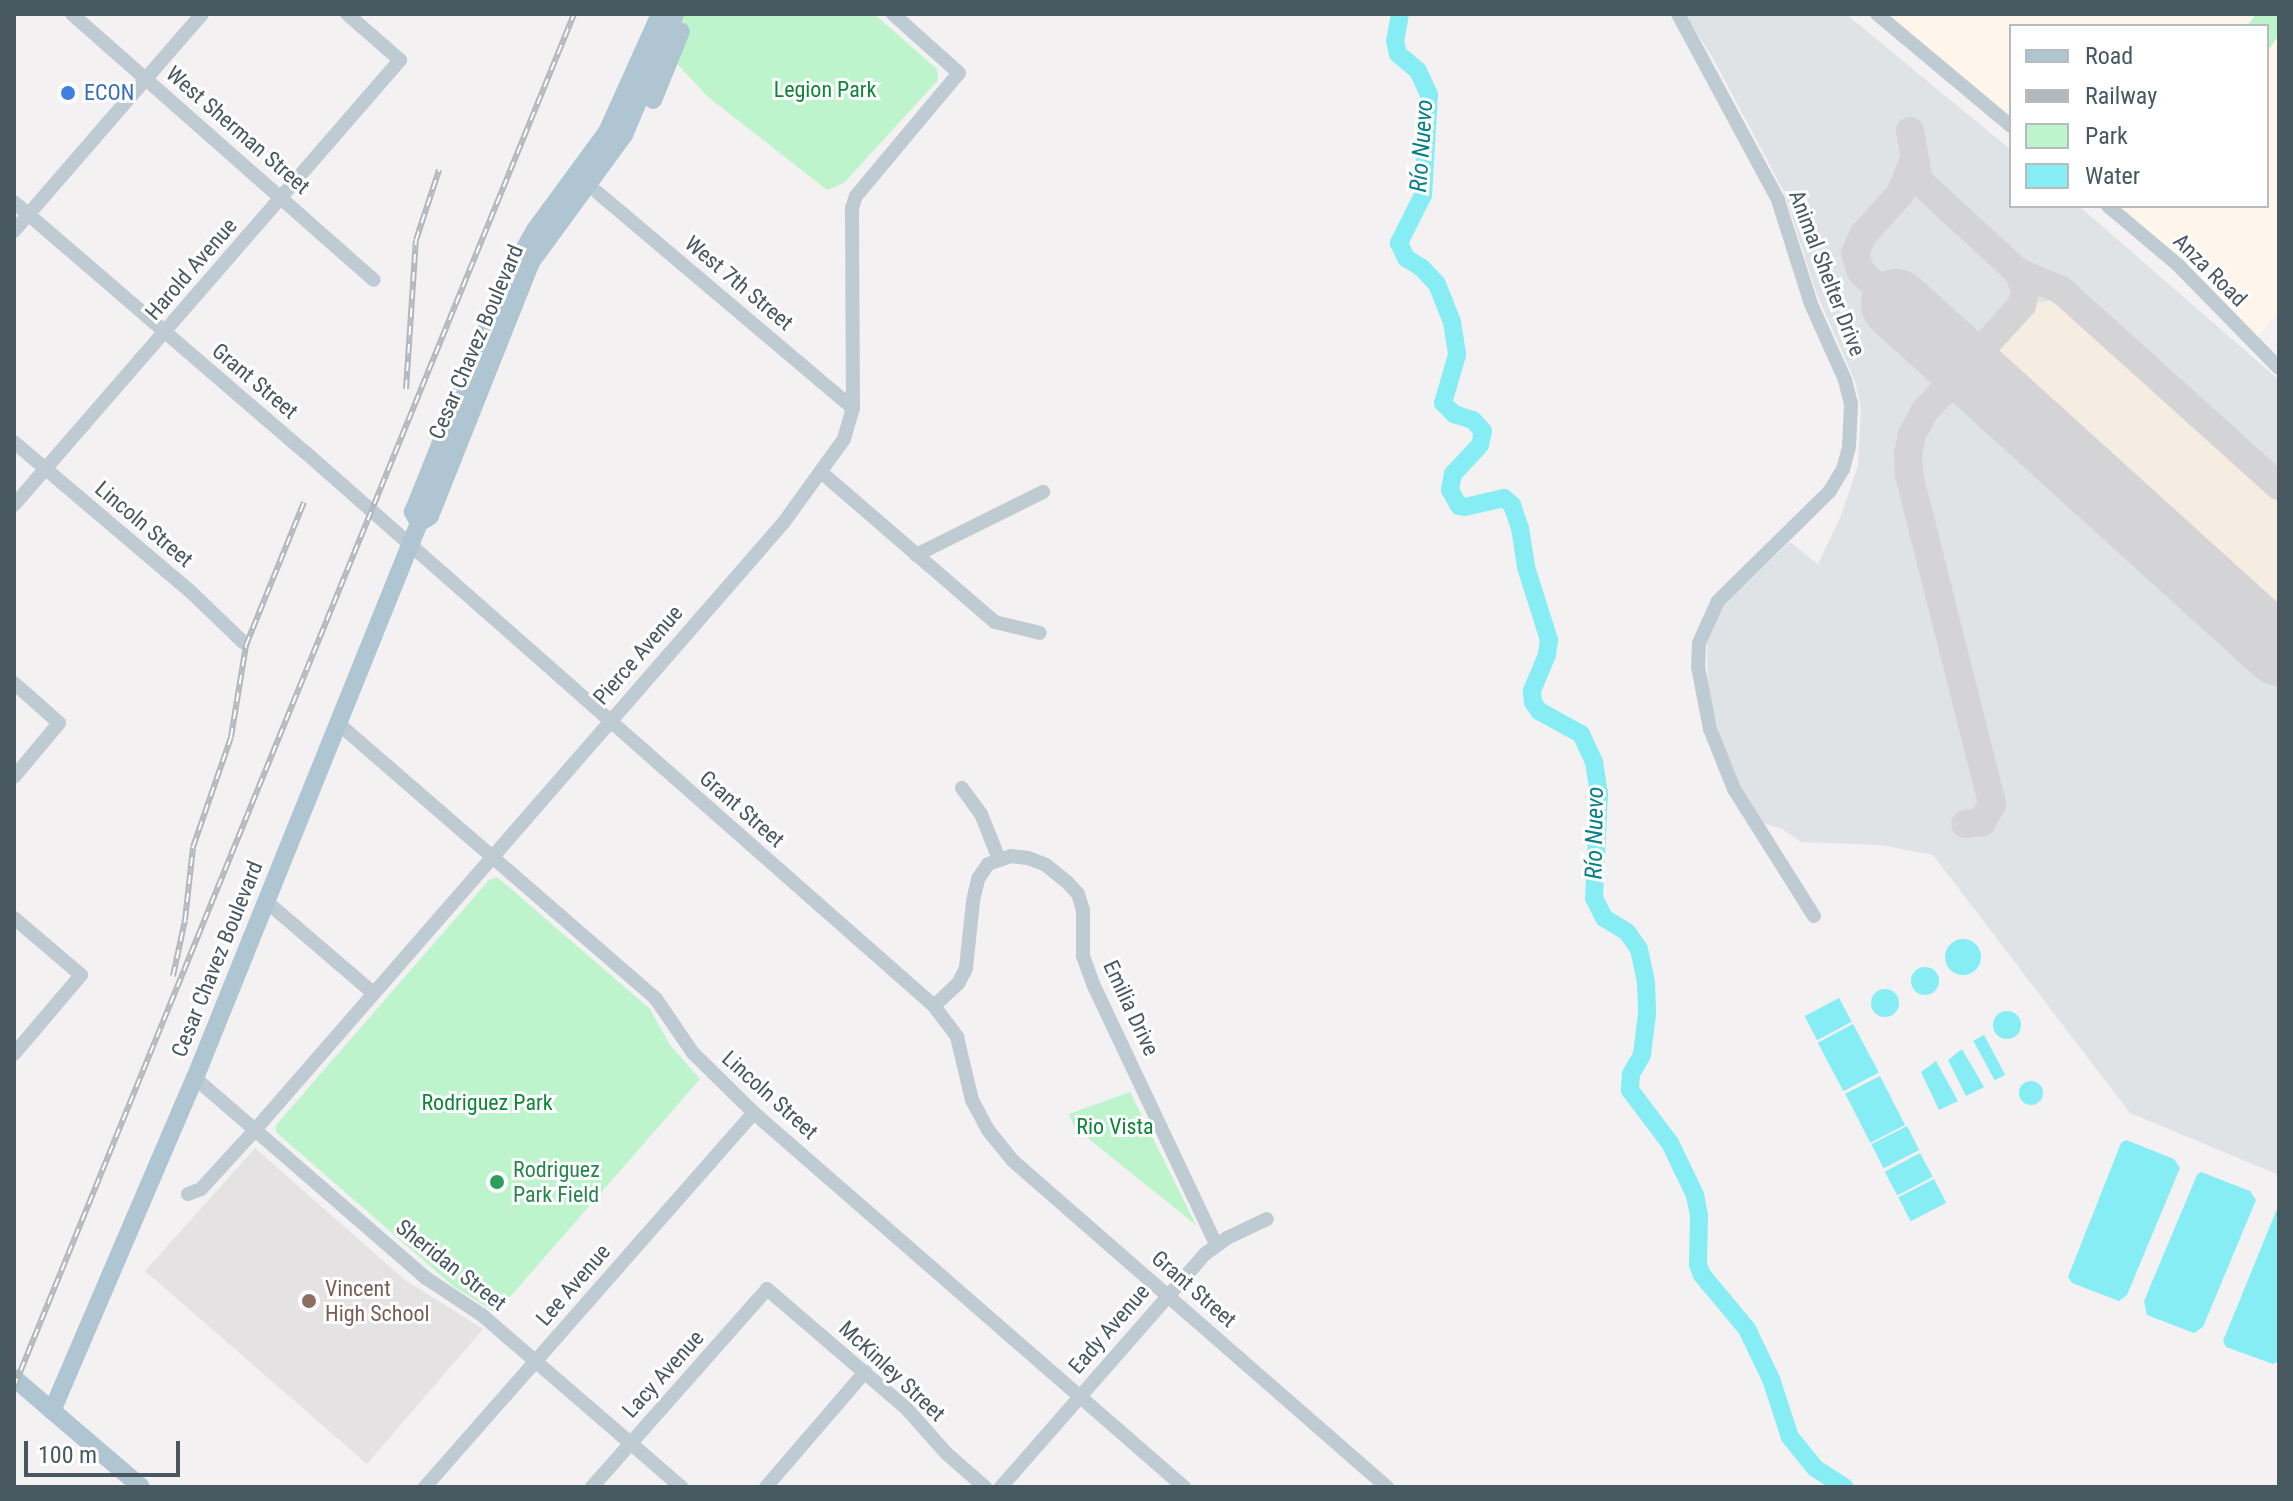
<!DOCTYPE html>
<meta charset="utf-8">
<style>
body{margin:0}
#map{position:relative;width:2293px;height:1501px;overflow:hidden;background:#f4f1f2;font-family:"Roboto Condensed",sans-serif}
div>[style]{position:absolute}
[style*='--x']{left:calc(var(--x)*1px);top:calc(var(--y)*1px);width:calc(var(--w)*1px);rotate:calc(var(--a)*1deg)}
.commercial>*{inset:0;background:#fef6eb}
.education>*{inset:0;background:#e5e2e4}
.airport>*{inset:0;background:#e0e3e6}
.green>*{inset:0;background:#bdf4cb}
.sand>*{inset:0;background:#f5ece2}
.water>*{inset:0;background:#87edf4;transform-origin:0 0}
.round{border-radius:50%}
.river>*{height:18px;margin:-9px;padding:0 9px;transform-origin:9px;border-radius:9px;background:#87edf4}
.taxiway>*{height:28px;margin:-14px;padding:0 14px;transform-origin:14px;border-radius:14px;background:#d4d4d7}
.runway>*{height:70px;margin:-35px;padding:0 35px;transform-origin:35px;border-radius:35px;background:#d4d4d7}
.minor>*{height:14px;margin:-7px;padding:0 7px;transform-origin:7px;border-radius:7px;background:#becbd2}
.major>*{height:18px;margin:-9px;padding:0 9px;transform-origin:9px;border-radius:9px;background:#afc6d2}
.rail>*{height:6px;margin-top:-3px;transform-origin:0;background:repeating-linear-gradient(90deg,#fff 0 9px,#b3b8bc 0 18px);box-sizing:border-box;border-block:2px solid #b3b8bc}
.dots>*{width:22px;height:22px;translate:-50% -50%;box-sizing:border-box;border:4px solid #fff;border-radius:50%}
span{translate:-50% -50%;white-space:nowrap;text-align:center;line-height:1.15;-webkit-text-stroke:6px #fff;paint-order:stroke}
.park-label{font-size:22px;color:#0f8539}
.shop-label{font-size:22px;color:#366cbe}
.left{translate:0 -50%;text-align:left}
.street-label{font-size:22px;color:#475861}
.leisure-label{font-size:22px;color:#27864d}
.education-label{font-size:22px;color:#785e54}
.water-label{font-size:24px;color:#058088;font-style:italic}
.frame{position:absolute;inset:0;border:16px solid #475861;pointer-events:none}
.legend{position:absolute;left:2009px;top:24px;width:260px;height:184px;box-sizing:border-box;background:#fff;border:2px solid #b5bcc0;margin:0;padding:10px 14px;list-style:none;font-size:24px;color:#475861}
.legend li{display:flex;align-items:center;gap:16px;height:40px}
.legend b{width:40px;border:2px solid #b5bcc0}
.scale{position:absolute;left:24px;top:1441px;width:156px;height:36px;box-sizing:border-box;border:4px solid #475861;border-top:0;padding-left:10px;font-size:24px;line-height:28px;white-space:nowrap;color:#475861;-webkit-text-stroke:6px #fff;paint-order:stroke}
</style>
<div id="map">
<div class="commercial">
<i style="clip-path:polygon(1878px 14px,2279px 14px,2279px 311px,2253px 343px,2108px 206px,2267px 206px,2267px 26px,2011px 26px,2011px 125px)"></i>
</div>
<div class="education">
<i style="clip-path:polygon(255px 1148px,405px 1280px,483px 1329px,367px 1464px,145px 1271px)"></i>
</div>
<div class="airport">
<i style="clip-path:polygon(1684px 14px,1846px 14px,2011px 150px,2011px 206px,2079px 206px,2279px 380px,2279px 1175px,2130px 1113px,1933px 855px,1880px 845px,1801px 842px,1782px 829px,1762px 823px,1748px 805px,1719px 735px,1708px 691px,1707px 641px,1725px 602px,1790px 542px,1818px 564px,1840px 518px,1858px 466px,1861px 408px,1855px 381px,1816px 292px,1784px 192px,1713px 58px)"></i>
</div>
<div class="green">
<i style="clip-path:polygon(682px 14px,874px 14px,937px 69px,938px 80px,844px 183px,827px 190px,707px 96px,667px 53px)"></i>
<i style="clip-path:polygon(2256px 14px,2279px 14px,2279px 35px,2267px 52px,2267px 26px,2247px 26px)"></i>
<i style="clip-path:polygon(497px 877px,650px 1009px,670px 1045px,700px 1079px,496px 1313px,453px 1286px,276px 1132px,276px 1125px,489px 880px)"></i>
<i style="clip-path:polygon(1130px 1092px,1196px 1225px,1074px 1127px,1069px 1114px)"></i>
</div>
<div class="sand">
<i style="clip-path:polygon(2055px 299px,2279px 500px,2279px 626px,1996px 369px,1993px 354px,1998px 345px,2034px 304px)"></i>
</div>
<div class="water">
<i class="round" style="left:1945px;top:939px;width:36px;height:36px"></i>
<i class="round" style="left:1911px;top:967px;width:28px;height:28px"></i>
<i class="round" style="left:1871px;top:989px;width:28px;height:28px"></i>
<i style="left:1839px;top:998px;width:27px;height:39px;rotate:62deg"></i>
<i class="round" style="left:1993px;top:1011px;width:28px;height:28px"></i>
<i style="left:1853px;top:1024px;width:55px;height:40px;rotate:62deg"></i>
<i style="left:1984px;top:1035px;width:45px;height:12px;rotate:62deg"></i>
<i style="clip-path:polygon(1962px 1049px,1984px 1087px,1966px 1096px,1948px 1060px)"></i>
<i style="clip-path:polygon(1936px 1061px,1958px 1101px,1939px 1110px,1921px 1072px)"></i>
<i style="left:1880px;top:1076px;width:55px;height:39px;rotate:63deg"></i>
<i class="round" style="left:2019px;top:1081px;width:24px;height:24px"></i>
<i style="left:1907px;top:1126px;width:27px;height:40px;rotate:63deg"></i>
<i style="clip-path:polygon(2126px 1140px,2174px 1159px,2180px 1168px,2127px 1295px,2119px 1301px,2072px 1283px,2068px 1277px,2121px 1143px)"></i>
<i style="left:1920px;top:1153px;width:27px;height:40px;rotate:62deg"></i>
<i style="clip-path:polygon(2201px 1172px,2250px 1191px,2256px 1200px,2203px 1327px,2194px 1333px,2147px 1315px,2144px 1301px,2197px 1175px)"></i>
<i style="left:1934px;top:1179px;width:27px;height:40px;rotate:63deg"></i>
<i style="clip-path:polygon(2279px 1204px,2279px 1361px,2273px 1364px,2226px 1347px,2223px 1341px)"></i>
</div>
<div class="river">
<i style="--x:1400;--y:14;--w:27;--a:100"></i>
<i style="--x:1395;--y:41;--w:13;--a:77"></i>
<i style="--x:1398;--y:54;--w:26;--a:40"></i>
<i style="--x:1418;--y:71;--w:26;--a:65"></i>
<i style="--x:1429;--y:95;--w:100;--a:93.4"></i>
<i style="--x:1423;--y:195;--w:54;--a:116.6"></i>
<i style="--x:1399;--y:243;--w:17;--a:65"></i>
<i style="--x:1406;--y:258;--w:19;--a:32"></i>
<i style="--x:1422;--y:268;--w:22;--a:47"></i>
<i style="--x:1437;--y:284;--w:41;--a:68.5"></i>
<i style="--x:1452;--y:322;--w:33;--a:81"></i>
<i style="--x:1457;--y:355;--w:50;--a:106.3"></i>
<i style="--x:1443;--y:403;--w:16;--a:45"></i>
<i style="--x:1454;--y:414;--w:20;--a:18"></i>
<i style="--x:1473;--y:420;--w:15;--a:48"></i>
<i style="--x:1483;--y:431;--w:14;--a:102"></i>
<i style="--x:1480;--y:445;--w:40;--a:133"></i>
<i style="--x:1453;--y:474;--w:16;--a:101"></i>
<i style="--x:1450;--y:490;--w:18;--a:61"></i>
<i style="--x:1459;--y:506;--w:6;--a:9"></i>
<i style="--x:1465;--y:507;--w:40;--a:-13"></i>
<i style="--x:1504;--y:498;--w:11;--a:41"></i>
<i style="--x:1512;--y:505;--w:24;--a:71"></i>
<i style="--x:1520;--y:528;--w:39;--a:81"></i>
<i style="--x:1526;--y:567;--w:77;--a:72.5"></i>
<i style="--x:1549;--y:640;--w:15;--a:98"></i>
<i style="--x:1547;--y:655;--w:39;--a:113"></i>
<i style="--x:1532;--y:691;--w:11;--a:85"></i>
<i style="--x:1533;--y:702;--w:11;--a:56"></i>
<i style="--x:1539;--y:711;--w:48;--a:28.7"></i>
<i style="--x:1581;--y:734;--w:31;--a:65"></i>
<i style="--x:1594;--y:762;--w:31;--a:81"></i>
<i style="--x:1599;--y:793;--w:105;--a:92.7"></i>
<i style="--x:1594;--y:898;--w:22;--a:63"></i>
<i style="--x:1604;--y:918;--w:27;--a:31"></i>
<i style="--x:1627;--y:932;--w:21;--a:55"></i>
<i style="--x:1639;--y:949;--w:34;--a:78"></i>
<i style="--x:1646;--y:982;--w:32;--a:88"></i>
<i style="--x:1647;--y:1014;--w:41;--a:97"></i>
<i style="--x:1642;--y:1055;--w:22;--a:120"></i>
<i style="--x:1631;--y:1074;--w:16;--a:94"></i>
<i style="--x:1630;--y:1090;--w:66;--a:53"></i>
<i style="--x:1670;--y:1143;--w:58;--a:64.3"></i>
<i style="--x:1695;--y:1195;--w:21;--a:79"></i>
<i style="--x:1699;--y:1216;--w:49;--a:91.2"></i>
<i style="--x:1698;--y:1265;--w:11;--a:68"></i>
<i style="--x:1702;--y:1275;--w:70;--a:50.2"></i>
<i style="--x:1747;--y:1329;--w:55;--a:64.4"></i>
<i style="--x:1771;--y:1379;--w:61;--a:71.9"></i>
<i style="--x:1790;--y:1437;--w:40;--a:51"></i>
<i style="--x:1815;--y:1468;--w:35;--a:33"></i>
</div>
<div class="taxiway">
<i style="--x:1910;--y:131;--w:51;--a:79.8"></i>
<i style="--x:1919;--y:181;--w:134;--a:42.6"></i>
<i style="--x:2018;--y:272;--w:19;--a:69"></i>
<i style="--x:2025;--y:290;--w:15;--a:101"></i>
<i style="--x:2022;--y:305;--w:145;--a:132.5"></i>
<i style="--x:1924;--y:412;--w:26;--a:118"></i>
<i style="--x:1912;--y:435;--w:19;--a:102"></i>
<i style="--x:1908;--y:454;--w:21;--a:87"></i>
<i style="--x:1909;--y:475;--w:339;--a:75.8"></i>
<i style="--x:1992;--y:804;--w:21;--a:119"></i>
<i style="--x:1982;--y:822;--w:17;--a:173"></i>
<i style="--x:2018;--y:272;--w:47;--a:22.7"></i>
<i style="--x:2061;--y:290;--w:293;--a:42"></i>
<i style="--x:1896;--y:304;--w:47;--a:-137.6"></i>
<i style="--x:1861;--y:272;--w:20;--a:-108"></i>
<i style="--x:1855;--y:253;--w:20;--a:-66"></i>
<i style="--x:1863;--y:235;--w:55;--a:-47.9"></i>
<i style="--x:1900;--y:194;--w:38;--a:-68"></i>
</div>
<div class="runway">
<i style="--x:1896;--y:304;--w:517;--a:42.18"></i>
</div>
<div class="minor">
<i style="--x:72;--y:14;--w:402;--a:41.4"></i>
<i style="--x:1678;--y:14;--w:211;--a:61.7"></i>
<i style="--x:1778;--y:200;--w:109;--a:72.4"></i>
<i style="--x:1811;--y:304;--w:83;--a:65.9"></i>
<i style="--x:1845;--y:380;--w:25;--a:76"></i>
<i style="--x:1851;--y:404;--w:43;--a:92.7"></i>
<i style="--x:1849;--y:447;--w:23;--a:105"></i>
<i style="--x:1843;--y:469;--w:26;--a:121"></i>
<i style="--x:1830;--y:491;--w:157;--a:135.5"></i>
<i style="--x:1718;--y:601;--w:46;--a:114.3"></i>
<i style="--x:1699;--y:643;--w:24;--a:92"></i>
<i style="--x:1698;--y:667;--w:63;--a:79"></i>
<i style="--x:1710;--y:729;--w:65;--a:68.2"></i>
<i style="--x:1734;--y:789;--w:150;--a:57.8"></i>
<i style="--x:1877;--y:14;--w:175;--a:39.9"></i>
<i style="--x:597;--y:192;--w:335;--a:40.2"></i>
<i style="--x:14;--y:202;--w:384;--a:40.7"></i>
<i style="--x:305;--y:452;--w:838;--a:41.37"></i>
<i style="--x:934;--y:1006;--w:39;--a:53"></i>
<i style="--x:957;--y:1037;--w:65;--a:76.6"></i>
<i style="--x:972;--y:1100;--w:34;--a:62"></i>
<i style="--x:988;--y:1130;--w:38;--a:51"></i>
<i style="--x:1012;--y:1160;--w:498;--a:41.1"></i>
<i style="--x:2108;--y:206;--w:92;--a:40.1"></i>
<i style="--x:2178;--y:265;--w:144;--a:45.6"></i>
<i style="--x:14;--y:231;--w:287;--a:-49.1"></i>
<i style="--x:14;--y:442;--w:233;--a:40.3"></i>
<i style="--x:192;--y:593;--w:71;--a:43.9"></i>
<i style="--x:821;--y:472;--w:230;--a:40.8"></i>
<i style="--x:995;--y:622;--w:46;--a:13.7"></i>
<i style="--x:14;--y:505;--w:589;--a:-49.06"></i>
<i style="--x:400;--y:60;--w:70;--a:-139"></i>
<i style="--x:916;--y:555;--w:142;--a:-26.4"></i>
<i style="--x:14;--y:683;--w:60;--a:41.6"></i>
<i style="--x:59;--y:723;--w:70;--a:129.8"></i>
<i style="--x:340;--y:725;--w:418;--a:40.9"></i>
<i style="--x:656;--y:999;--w:65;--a:55.6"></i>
<i style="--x:693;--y:1053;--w:86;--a:44.5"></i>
<i style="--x:754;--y:1113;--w:570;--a:41.02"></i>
<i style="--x:962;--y:788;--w:32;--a:54"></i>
<i style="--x:981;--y:814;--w:48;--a:68.2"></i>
<i style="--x:267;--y:902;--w:140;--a:40.6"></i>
<i style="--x:14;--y:918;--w:88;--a:40.4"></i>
<i style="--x:81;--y:975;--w:104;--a:130.3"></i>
<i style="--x:934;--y:1006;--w:33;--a:-43"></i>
<i style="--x:958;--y:984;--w:18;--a:-63"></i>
<i style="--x:966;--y:968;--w:67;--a:-84"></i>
<i style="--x:973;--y:901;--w:23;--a:-77"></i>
<i style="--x:978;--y:879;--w:18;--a:-56"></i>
<i style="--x:988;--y:864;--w:24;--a:-19"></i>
<i style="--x:1011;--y:856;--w:17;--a:7"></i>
<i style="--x:1028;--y:858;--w:19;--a:21"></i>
<i style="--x:1046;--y:865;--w:27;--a:39"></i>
<i style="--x:1067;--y:882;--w:16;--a:47"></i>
<i style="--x:1078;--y:894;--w:17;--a:73"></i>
<i style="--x:1083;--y:910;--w:46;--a:90"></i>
<i style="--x:1083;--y:956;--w:30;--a:70"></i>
<i style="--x:1093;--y:984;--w:288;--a:64.7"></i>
<i style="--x:195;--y:1078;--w:306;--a:40.9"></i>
<i style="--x:426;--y:1278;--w:67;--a:33.5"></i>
<i style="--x:482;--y:1315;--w:263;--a:40.8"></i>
<i style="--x:188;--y:1194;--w:14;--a:-21"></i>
<i style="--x:201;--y:1189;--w:80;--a:-47.5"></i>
<i style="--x:255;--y:1130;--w:806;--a:-48.97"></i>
<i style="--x:784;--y:522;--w:102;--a:-54.1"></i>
<i style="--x:844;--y:439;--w:32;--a:-74"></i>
<i style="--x:853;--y:408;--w:200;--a:-90.3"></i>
<i style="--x:852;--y:208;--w:13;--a:-72"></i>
<i style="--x:856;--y:196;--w:160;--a:-50.1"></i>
<i style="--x:959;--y:73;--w:89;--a:-138.2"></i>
<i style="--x:425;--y:1487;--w:498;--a:-48.7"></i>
<i style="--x:592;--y:1487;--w:264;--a:-48.5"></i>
<i style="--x:767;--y:1289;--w:184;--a:40.6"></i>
<i style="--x:907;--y:1409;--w:59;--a:48.4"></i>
<i style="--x:946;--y:1453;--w:52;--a:41.1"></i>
<i style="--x:766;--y:1487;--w:152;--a:-49.3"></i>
<i style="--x:1001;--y:1487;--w:310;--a:-48.8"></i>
<i style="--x:1205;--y:1254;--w:27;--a:-36"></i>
<i style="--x:1227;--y:1238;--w:44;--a:-25.4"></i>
</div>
<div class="major">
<i style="--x:653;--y:100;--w:74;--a:-67.9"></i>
<i style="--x:419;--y:523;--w:13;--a:-119"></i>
<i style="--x:413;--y:512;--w:249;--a:-68.1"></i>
<i style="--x:506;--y:281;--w:59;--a:-60.4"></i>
<i style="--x:535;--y:230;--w:122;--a:-53.7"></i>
<i style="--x:607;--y:132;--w:129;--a:-65.8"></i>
<i style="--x:14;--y:1378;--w:167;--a:40.6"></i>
<i style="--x:52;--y:1411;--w:362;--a:-66.8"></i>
<i style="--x:195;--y:1078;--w:598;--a:-68.02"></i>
<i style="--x:419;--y:523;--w:13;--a:-32"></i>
<i style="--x:430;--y:516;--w:273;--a:-68.3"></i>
<i style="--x:531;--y:262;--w:157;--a:-53.8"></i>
<i style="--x:624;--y:135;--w:131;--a:-67.1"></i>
</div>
<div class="rail">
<i style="--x:406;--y:389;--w:149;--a:-86.2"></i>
<i style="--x:416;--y:240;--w:74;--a:-71.8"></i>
<i style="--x:173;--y:976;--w:57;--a:-77.9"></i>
<i style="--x:185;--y:920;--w:73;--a:-83.7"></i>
<i style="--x:193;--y:847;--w:116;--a:-70.9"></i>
<i style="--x:231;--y:737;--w:93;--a:-80.7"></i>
<i style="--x:246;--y:645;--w:154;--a:-67.9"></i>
<i style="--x:14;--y:1387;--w:1483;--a:-67.81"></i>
</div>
<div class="dots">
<i style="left:68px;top:93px;background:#3f7fe0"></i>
<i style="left:497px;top:1182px;background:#2e9e5b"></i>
<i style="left:309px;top:1301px;background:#8d6e63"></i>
</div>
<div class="park-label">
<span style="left:825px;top:90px">Legion Park</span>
<span style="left:487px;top:1103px">Rodriguez Park</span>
<span style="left:1115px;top:1127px">Rio Vista</span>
</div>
<div class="shop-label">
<span class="left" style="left:84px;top:93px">ECON</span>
</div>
<div class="street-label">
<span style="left:238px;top:130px;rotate:41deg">West Sherman Street</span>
<span style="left:191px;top:269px;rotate:-49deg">Harold Avenue</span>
<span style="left:2210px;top:270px;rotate:45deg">Anza Road</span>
<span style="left:1827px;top:273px;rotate:69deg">Animal Shelter Drive</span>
<span style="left:739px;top:283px;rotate:40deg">West 7th Street</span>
<span style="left:476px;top:342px;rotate:-67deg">Cesar Chavez Boulevard</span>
<span style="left:255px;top:381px;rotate:40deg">Grant Street</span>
<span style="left:144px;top:524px;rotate:40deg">Lincoln Street</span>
<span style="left:638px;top:655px;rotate:-49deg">Pierce Avenue</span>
<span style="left:742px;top:809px;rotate:41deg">Grant Street</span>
<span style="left:217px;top:959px;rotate:-68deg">Cesar Chavez Boulevard</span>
<span style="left:1131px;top:1008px;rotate:65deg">Emilia Drive</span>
<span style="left:770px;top:1095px;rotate:42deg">Lincoln Street</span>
<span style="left:451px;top:1265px;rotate:38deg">Sheridan Street</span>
<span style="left:573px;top:1285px;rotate:-49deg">Lee Avenue</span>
<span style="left:1194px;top:1289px;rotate:41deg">Grant Street</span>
<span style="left:1109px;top:1329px;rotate:-49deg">Eady Avenue</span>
<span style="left:892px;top:1371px;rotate:43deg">McKinley Street</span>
<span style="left:663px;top:1374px;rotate:-48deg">Lacy Avenue</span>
</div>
<div class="leisure-label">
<span class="left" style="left:513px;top:1182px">Rodriguez<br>Park Field</span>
</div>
<div class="education-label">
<span class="left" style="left:325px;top:1301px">Vincent<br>High School</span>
</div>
<div class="water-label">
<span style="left:1422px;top:146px;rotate:-86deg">Río Nuevo</span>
<span style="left:1595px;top:833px;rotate:-89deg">Río Nuevo</span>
</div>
<div class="frame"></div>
<ul class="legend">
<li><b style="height:10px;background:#afc6d2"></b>Road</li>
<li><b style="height:10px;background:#b3b8bc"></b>Railway</li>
<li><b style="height:22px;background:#bdf4cb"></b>Park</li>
<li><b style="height:22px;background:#87edf4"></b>Water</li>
</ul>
<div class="scale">100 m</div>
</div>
